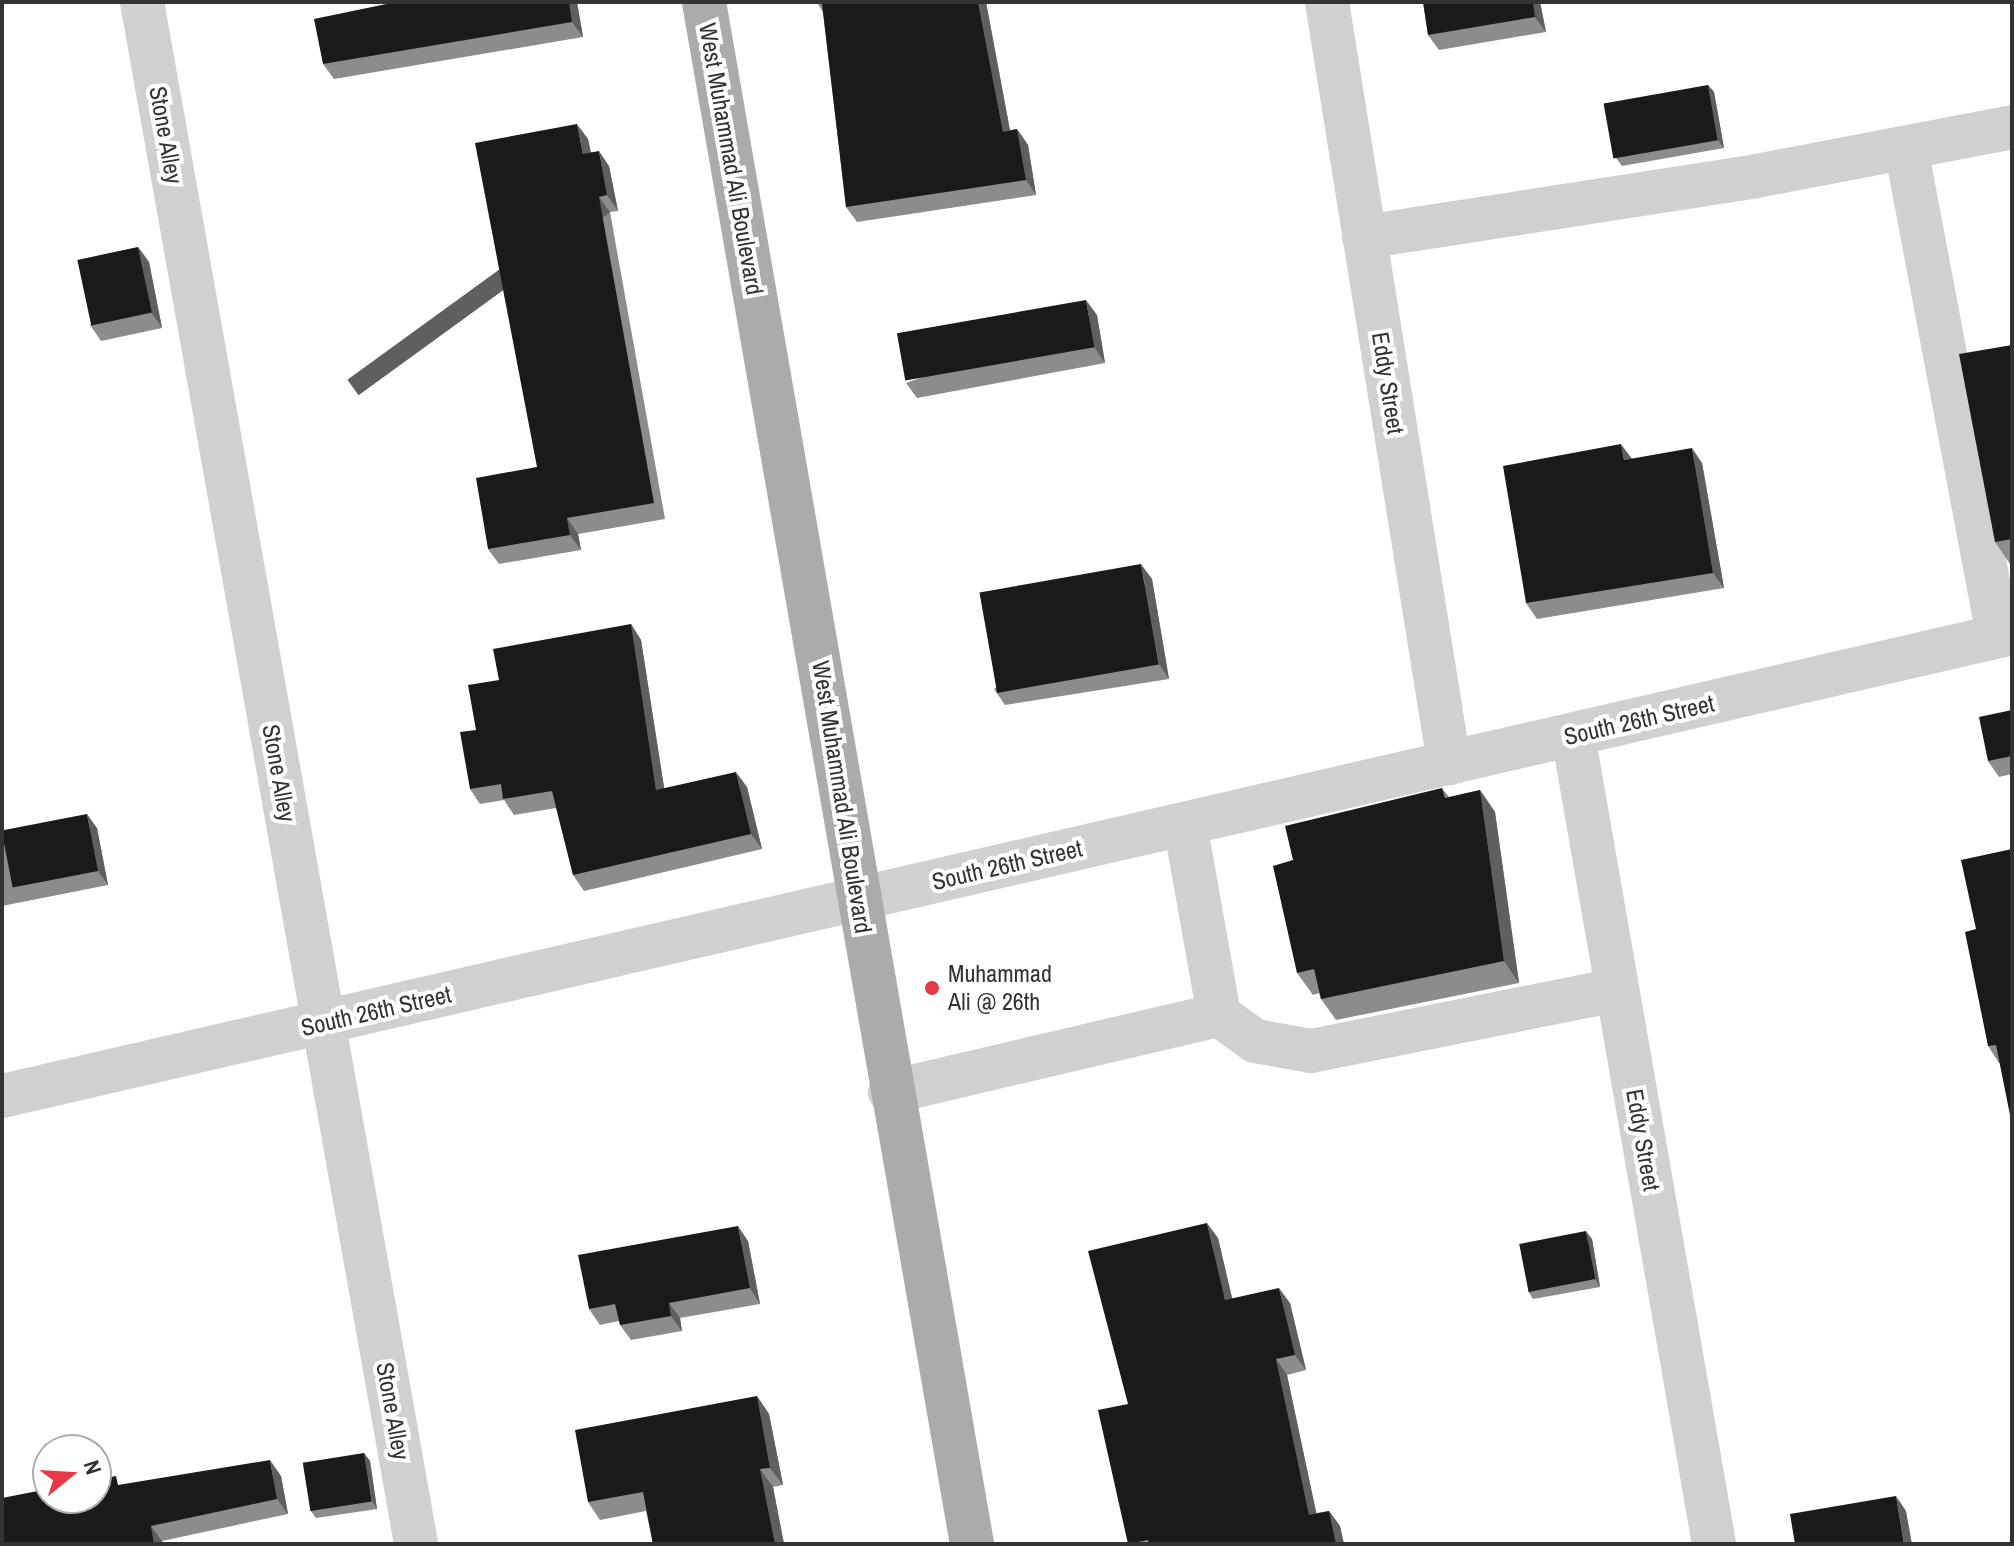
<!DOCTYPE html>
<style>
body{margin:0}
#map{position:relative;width:2014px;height:1546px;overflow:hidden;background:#fff;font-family:"Archivo Narrow",sans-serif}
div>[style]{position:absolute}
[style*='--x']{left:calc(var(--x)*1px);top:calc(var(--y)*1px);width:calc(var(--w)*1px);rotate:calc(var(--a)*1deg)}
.minor>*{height:44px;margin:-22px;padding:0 22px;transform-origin:22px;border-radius:22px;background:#d0d0d0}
.major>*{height:44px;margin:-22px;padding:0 22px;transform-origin:22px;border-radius:22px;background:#ababab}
.wall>*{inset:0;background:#8c8c8c}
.shaded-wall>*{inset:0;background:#5f5f5f;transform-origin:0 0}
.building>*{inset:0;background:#1a1a1a;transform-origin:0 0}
.dots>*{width:22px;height:22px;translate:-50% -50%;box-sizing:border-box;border:4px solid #fff;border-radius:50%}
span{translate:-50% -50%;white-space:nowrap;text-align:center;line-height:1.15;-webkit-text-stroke:8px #fff;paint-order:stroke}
.street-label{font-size:24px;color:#333}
.poi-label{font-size:24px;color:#333}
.left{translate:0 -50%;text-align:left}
.frame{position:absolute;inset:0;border:4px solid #333;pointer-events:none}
.north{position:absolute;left:32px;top:1434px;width:80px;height:80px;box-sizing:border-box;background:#fff;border:2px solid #adadad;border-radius:50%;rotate:72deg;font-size:22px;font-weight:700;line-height:32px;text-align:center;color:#333}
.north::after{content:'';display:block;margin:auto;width:28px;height:36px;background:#e63946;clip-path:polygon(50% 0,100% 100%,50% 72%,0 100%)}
</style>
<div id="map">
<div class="minor">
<i style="--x:142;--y:2;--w:1566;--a:79.92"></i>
<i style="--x:1327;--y:2;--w:771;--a:80.89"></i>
<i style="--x:1906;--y:148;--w:497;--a:79.3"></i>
<i style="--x:1364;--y:237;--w:397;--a:-8.8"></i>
<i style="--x:1756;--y:176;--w:261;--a:-10.8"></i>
<i style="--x:1573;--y:735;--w:821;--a:80.11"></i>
<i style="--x:1185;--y:824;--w:194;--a:79.9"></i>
<i style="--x:1219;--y:1015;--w:44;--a:35.8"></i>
<i style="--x:1255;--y:1041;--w:57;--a:10.1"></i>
<i style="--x:1311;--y:1051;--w:312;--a:-11.3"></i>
<i style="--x:890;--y:1092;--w:338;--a:-13.2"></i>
<i style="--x:2;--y:1096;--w:2063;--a:-12.97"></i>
</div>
<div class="major">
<i style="--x:704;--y:2;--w:1565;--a:80.14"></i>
</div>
<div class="wall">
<i style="clip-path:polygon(396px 2px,577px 2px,583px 37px,334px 79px,323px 64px)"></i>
<i style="clip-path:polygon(986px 2px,1010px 130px,1017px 129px,1028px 145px,1036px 195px,857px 222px,846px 207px,823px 12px,818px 4px)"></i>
<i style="clip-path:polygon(1423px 2px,1540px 2px,1546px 32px,1439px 50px,1428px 35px)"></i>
<i style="clip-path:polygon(1708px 85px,1714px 92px,1724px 148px,1622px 166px,1616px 158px)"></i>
<i style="clip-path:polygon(588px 139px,591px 152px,609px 166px,618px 211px,610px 212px,665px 519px,578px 534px,581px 550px,499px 564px,488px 549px,537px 467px)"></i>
<i style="clip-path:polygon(138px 247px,149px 262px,162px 328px,101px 341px,90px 325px)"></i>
<i style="clip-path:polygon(1097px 315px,1105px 363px,917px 398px,906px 383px)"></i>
<i style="clip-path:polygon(2012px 345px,2012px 564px,2010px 564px,1995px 542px)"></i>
<i style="clip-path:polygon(1632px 459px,1702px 463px,1724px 588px,1537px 619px,1526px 603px)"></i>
<i style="clip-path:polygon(1152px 579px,1169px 679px,1005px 705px,994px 689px)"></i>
<i style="clip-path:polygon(631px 624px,641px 640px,664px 788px,747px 787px,762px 849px,584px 891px,573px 875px,556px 808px,514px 815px,504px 800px,480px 804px,470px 789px,476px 730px,499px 680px)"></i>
<i style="clip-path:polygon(2012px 710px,2012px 774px,1999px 777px,1988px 761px)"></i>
<i style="clip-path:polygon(1442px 788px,1449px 797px,1480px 790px,1495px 812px,1519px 983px,1336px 1020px,1321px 999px,1319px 993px,1313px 995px,1297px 973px,1293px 860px)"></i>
<i style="clip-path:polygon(97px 828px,108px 885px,2px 906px,2px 831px)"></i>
<i style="clip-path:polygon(2012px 849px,2000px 1063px,1999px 1063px,1988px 1046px,1976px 929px)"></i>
<i style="clip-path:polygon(1218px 1238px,1232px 1298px,1290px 1303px,1306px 1370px,1287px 1375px,1316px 1513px,1329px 1511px,1340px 1526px,1344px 1544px,1128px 1544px,1128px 1404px)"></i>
<i style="clip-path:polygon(1592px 1239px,1600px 1287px,1533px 1299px,1528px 1291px)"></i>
<i style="clip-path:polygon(748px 1241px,760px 1304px,680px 1318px,682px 1331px,631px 1340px,620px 1325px,619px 1321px,600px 1325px,589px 1309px)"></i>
<i style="clip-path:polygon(757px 1396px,769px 1414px,783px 1485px,773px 1487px,784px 1544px,653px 1544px,646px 1511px,600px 1520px,588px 1502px)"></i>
<i style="clip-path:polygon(364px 1453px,370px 1461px,377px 1509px,316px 1518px,310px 1510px)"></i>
<i style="clip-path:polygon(281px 1476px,288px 1514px,162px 1541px,163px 1544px,2px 1544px,122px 1485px)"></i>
</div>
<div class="shaded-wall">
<i style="clip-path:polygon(569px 2px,577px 2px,583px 37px,572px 22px)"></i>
<i style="clip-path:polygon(978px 2px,986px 2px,1013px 147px,1003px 132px)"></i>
<i style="clip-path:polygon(1533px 2px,1540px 2px,1546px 32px,1535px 17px)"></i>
<i style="clip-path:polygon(1708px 85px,1714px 92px,1724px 148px,1718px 140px)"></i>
<i style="clip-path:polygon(577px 124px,588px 139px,594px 169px,583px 154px)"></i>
<i style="clip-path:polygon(1017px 129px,1028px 145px,1036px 195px,1026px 180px)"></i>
<i style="clip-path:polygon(599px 151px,609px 166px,618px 211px,607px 195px)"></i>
<i style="left:599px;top:197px;width:19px;height:311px;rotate:54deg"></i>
<i style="clip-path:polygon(138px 247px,149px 262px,162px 328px,152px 313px)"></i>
<i style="clip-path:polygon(1086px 300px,1097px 315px,1105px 363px,1094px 347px)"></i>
<i style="clip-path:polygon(1621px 444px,1632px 459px,1624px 460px)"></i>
<i style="clip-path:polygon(1692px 448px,1702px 463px,1724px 588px,1713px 573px)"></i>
<i style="clip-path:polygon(567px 518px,578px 534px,581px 550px,570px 535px)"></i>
<i style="clip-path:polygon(1141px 564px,1152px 579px,1169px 679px,1159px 664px)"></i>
<i style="clip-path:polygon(631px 624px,641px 640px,667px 806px,656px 790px)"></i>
<i style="clip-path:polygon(736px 772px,747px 787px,762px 849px,751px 834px)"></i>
<i style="clip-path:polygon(1480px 790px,1495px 812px,1519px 983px,1504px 961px)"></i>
<i style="clip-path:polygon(87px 814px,97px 828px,108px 885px,98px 871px)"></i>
<i style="clip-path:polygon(1207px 1223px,1218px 1238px,1236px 1315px,1225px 1300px)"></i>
<i style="clip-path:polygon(738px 1226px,748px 1241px,760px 1304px,750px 1288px)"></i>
<i style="clip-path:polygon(1586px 1231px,1592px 1239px,1600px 1287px,1595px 1279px)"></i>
<i style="clip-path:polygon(1279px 1288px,1290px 1303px,1306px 1370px,1295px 1355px)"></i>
<i style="clip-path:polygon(669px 1303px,680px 1318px,682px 1331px,671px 1316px)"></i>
<i style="clip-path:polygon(1276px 1359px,1287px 1375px,1320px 1530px,1309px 1515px)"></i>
<i style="clip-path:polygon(757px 1396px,769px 1414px,783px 1485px,770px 1468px)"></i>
<i style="clip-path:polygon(364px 1453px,370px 1461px,377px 1509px,372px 1501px)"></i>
<i style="clip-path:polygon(270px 1460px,281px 1476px,288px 1514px,277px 1499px)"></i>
<i style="clip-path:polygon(760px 1469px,773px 1487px,784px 1544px,775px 1544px)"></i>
<i style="clip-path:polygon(1896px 1496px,1906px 1511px,1912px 1544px,1904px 1544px)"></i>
<i style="clip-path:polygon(1329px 1511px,1340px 1526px,1344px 1544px,1336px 1544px)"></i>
<i style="clip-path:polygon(151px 1526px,162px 1541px,163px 1544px,154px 1544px)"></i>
</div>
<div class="building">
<i style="clip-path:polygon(396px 2px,569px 2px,572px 22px,323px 64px,314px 19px)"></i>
<i style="clip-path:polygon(817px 2px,978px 2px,1003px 132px,1017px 129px,1026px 180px,846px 207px,822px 4px,818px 4px)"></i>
<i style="clip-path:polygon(1423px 2px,1533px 2px,1535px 17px,1428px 35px)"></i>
<i style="left:1708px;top:85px;width:56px;height:106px;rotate:80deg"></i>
<i style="clip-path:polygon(577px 124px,583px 154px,599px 151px,607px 195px,599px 197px,654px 503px,567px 518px,570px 535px,488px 549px,476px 478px,537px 467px,475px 143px)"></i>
<i style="left:138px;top:247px;width:67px;height:62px;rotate:78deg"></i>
<i style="left:1086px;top:300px;width:48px;height:192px;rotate:80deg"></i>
<i style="clip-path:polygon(2012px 345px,2012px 539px,1995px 542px,1959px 354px)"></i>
<i style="clip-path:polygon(1621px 444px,1624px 460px,1692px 448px,1713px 573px,1526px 603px,1503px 466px)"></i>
<i style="left:1141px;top:564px;width:102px;height:164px;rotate:80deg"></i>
<i style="clip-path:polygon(631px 624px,656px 790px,736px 772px,751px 834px,573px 875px,552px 791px,503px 799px,501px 784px,470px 789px,460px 732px,476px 730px,468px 685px,499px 680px,493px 649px)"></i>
<i style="clip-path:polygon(2012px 710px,2012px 756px,1988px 761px,1979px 717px)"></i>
<i style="clip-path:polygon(1442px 788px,1445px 798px,1480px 790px,1504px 961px,1321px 999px,1314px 969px,1297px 973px,1273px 866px,1293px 860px,1285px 826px)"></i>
<i style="left:87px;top:814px;width:58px;height:87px;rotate:79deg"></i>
<i style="clip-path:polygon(2012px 849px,2012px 1125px,1996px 1045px,1988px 1046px,1965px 932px,1976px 929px,1961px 860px)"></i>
<i style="clip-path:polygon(1207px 1223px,1225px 1300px,1279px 1288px,1295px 1355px,1276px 1359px,1309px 1515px,1329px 1511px,1336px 1544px,1149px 1544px,1148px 1540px,1128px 1544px,1098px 1410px,1128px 1404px,1088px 1251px)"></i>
<i style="clip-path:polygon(738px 1226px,750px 1288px,669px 1303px,671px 1316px,620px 1325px,615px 1304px,589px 1309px,578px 1255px)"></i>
<i style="left:1586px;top:1231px;width:49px;height:68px;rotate:79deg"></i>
<i style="clip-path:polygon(757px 1396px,770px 1468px,760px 1469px,775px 1544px,653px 1544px,643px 1492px,588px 1502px,575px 1430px)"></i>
<i style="left:364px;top:1453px;width:49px;height:62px;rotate:81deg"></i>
<i style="clip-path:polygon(270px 1460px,277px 1499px,151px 1526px,154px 1544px,2px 1544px,2px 1498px,48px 1489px,48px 1498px,96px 1498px,96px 1480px,116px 1476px,118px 1485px)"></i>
<i style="clip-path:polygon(1896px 1496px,1904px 1544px,1795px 1544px,1790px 1514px)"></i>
</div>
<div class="dots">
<i style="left:932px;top:988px;background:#e63946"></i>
</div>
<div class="street-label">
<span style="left:166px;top:135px;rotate:80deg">Stone Alley</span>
<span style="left:731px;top:159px;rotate:80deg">West Muhammad Ali Boulevard</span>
<span style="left:1388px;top:383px;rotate:81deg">Eddy Street</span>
<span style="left:1639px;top:720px;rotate:-13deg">South 26th Street</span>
<span style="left:279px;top:773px;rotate:80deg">Stone Alley</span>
<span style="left:842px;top:797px;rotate:81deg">West Muhammad Ali Boulevard</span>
<span style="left:1007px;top:865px;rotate:-13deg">South 26th Street</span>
<span style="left:376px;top:1011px;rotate:-13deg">South 26th Street</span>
<span style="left:1643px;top:1140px;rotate:80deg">Eddy Street</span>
<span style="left:393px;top:1411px;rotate:80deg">Stone Alley</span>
</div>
<div class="poi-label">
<span class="left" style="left:948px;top:988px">Muhammad<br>Ali @ 26th</span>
</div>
<div class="frame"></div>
<div class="north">N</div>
</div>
